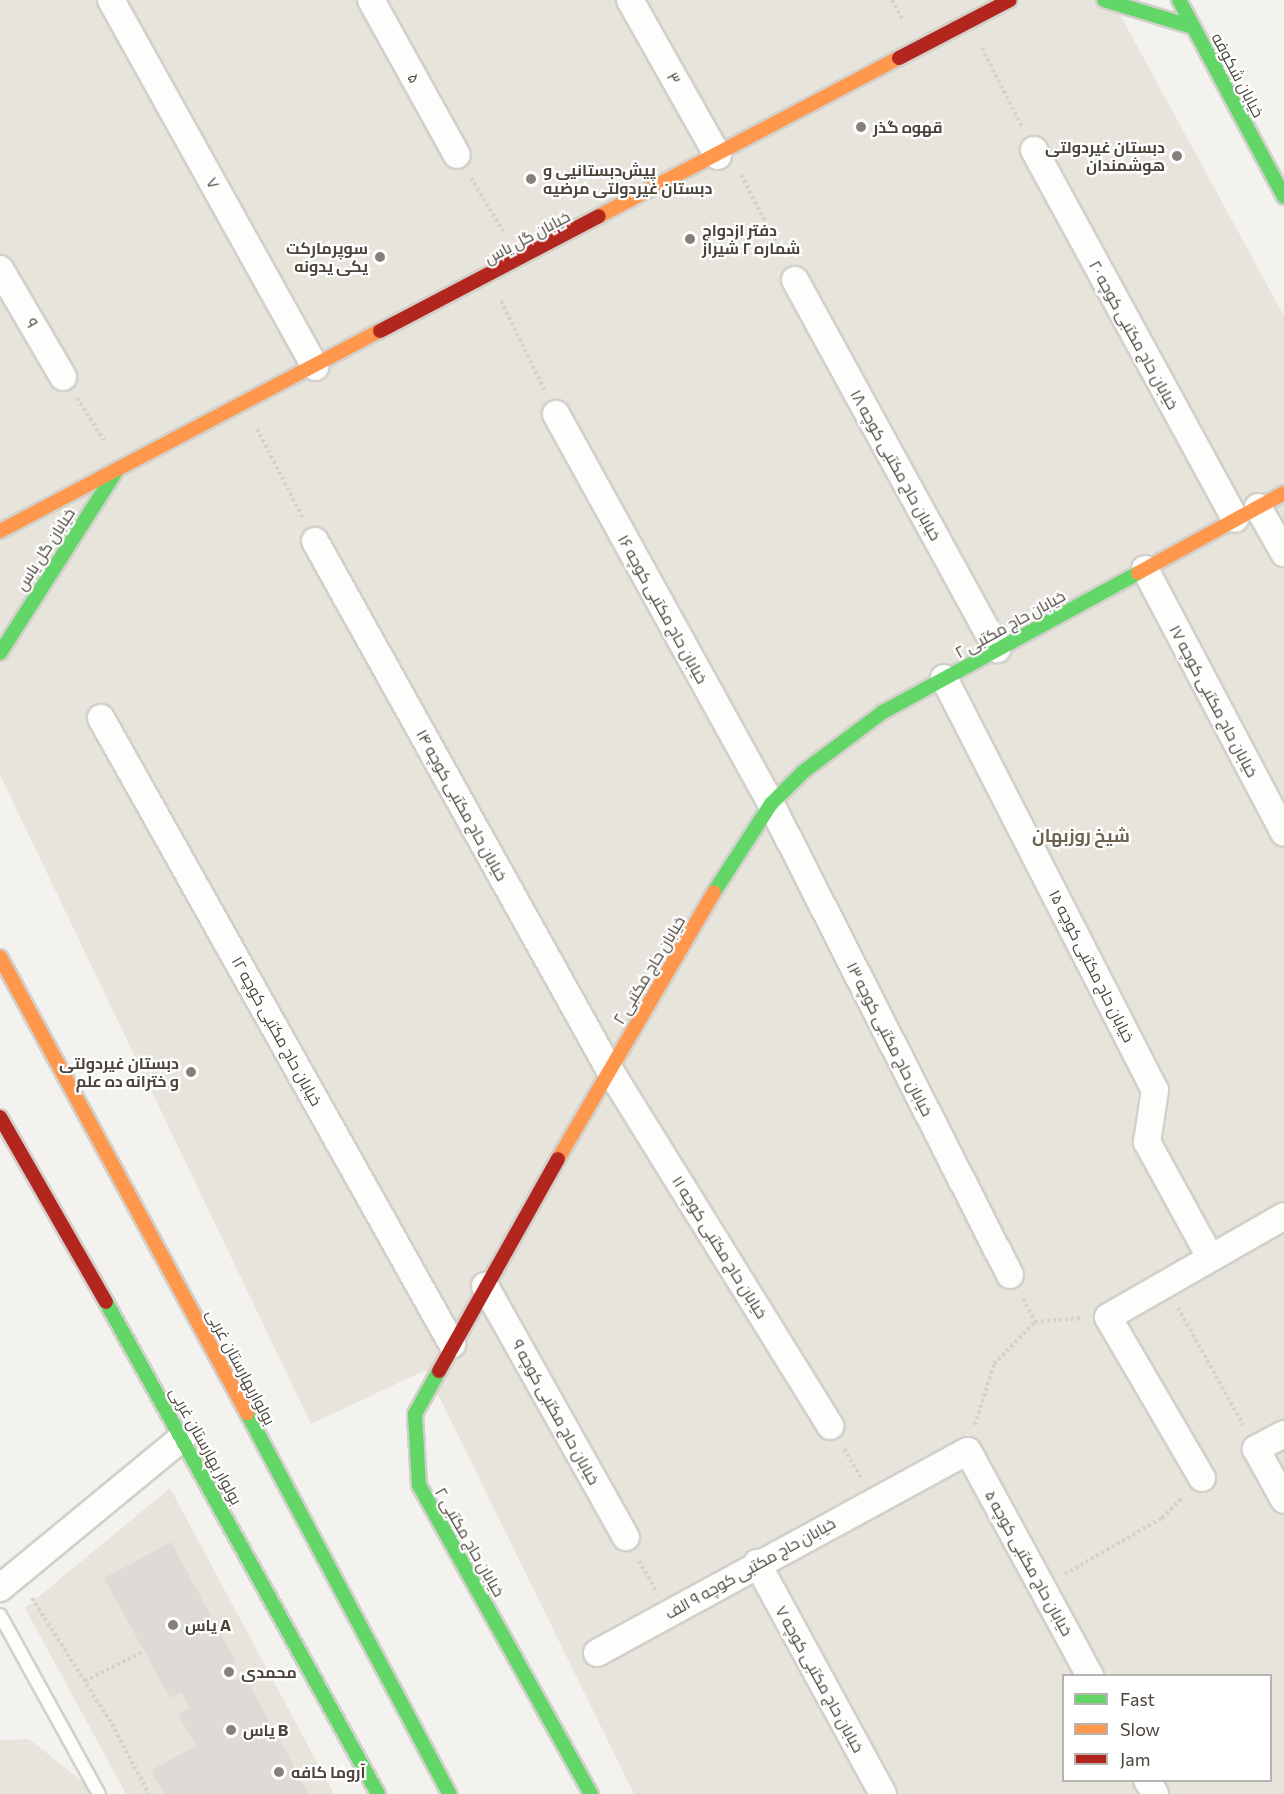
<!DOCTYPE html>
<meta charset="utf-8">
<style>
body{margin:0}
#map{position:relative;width:1284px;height:1794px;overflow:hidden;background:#f4f2ee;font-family:Commissioner,Cairo,sans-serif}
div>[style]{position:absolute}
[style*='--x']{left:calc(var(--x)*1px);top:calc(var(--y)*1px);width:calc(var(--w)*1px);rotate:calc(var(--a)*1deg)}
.residential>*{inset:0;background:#e7e4dc}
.building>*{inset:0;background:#dedbd6}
.path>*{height:4px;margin-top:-2px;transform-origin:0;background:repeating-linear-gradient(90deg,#d3d2cc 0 3px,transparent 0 6px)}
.roads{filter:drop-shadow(2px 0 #d2d0cb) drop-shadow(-2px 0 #d2d0cb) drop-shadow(0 2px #d2d0cb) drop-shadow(0 -2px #d2d0cb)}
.lane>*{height:12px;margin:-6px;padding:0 6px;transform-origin:6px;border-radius:6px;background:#fdfdfc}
.street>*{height:26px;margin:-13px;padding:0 13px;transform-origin:13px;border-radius:13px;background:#fdfdfc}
.fast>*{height:14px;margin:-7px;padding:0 7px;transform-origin:7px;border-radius:7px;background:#63d668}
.slow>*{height:14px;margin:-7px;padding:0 7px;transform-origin:7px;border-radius:7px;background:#ff974d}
.jam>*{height:14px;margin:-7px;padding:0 7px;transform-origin:7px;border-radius:7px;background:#b3261e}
.dots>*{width:16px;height:16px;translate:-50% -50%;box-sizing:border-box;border:3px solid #fff;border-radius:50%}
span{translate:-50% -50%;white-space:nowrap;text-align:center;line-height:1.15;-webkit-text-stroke:4.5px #fff;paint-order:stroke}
.street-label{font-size:16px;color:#4b4439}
.poi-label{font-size:16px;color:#4b4439;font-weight:700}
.left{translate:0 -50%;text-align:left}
.right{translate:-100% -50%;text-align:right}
.neighbourhood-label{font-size:18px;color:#6e6250;font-weight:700}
.legend{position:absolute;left:1062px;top:1674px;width:210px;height:108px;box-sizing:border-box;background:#fff;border:2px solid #b7b4b0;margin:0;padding:8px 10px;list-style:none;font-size:18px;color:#4b4439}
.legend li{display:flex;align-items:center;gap:12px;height:30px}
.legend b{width:30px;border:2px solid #b7b4b0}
</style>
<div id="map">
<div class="residential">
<i style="clip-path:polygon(evenodd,0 0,1112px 0,1284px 316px,1284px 1794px,634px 1794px,426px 1370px,311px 1424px,0 775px,0 0,1064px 1676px,1270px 1676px,1270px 1780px,1064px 1780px,1064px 1676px)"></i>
<i style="clip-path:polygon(170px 1488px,334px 1794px,126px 1794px,25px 1608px)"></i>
<i style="clip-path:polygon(29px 1739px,98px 1794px,0 1794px,0 1740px)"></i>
</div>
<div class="building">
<i style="clip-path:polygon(171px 1542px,236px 1662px,225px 1668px,232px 1681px,244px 1675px,309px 1794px,164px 1794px,151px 1770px,196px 1746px,178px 1714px,190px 1708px,181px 1692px,170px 1698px,104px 1578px)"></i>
</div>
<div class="path">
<i style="--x:892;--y:0;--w:23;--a:61"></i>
<i style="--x:982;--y:48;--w:89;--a:63.1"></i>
<i style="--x:741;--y:175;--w:91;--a:62.6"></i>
<i style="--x:471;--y:178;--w:62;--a:58.9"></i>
<i style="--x:501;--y:301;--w:100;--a:63.9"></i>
<i style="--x:77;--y:398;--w:50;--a:57.3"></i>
<i style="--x:257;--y:429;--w:100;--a:62.7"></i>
<i style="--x:1023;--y:1299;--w:26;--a:62"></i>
<i style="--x:1035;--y:1322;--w:48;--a:-4.8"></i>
<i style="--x:1178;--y:1308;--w:134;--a:60.9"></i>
<i style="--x:975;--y:1425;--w:64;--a:-72.7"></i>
<i style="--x:994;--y:1364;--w:59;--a:-45.7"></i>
<i style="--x:844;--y:1449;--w:35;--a:59"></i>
<i style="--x:639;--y:1561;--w:34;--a:60"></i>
<i style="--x:1065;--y:1574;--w:112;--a:-30"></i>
<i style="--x:1162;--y:1518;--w:30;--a:-45"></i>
<i style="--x:32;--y:1598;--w:149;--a:57.6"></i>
<i style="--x:112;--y:1724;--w:79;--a:62.1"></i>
<i style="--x:85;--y:1681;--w:66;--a:-27"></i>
</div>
<div class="roads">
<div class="lane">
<i style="--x:0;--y:1615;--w:205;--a:61.1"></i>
</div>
<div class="street">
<i style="--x:111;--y:0;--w:420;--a:60.9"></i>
<i style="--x:371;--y:0;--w:177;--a:61"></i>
<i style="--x:630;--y:0;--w:179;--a:60.6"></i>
<i style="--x:1034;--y:150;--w:420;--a:61.4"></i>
<i style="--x:0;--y:269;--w:125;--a:59.7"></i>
<i style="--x:795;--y:280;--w:421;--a:61.3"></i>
<i style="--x:556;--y:414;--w:445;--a:61.1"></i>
<i style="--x:771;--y:804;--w:528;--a:63.1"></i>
<i style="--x:1258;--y:507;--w:53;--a:60.5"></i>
<i style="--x:315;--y:541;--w:604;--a:60.89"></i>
<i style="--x:609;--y:1069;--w:420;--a:58.2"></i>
<i style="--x:1145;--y:569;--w:298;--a:62.2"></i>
<i style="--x:944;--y:678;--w:463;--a:62.9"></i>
<i style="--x:1155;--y:1090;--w:53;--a:98.7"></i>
<i style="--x:1147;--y:1142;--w:131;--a:61.3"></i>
<i style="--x:101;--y:718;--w:718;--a:60.72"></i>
<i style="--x:485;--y:1286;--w:288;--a:60.7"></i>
<i style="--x:1284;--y:1434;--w:32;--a:152"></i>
<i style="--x:1256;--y:1449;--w:58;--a:61.2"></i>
<i style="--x:1202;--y:1478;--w:186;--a:-120.3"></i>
<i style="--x:1108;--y:1317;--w:203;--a:-29.8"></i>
<i style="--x:757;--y:1563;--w:263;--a:61.4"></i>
<i style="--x:0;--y:1588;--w:237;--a:-39.5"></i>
<i style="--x:597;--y:1653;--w:422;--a:-28.6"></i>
<i style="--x:968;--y:1451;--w:256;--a:61.5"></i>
<i style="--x:1147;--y:1780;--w:16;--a:60"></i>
</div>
<div class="fast">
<i style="--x:1104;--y:0;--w:93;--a:16.9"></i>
<i style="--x:1179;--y:0;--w:223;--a:61.9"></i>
<i style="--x:0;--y:653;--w:217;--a:-57.4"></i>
<i style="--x:714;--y:892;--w:105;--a:-57.1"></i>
<i style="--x:771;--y:804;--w:45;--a:-45"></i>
<i style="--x:803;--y:772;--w:100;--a:-36.9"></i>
<i style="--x:883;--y:712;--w:290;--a:-28.6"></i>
<i style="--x:106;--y:1302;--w:562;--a:61.06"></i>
<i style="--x:439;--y:1371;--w:49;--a:119.2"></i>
<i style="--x:415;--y:1414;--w:71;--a:86.8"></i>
<i style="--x:419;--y:1485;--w:354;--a:60.9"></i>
<i style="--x:247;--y:1413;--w:432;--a:62"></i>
</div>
<div class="slow">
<i style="--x:599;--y:216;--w:339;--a:-27.8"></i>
<i style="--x:0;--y:531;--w:429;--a:-27.8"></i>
<i style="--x:1138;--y:573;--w:166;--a:-28.7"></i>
<i style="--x:0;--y:957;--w:519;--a:61.56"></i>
<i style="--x:558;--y:1159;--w:309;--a:-59.7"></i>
</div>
<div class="jam">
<i style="--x:899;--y:58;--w:125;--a:-27.6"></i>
<i style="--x:380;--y:331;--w:247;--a:-27.7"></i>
<i style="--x:0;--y:1117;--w:213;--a:60.2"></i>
<i style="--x:439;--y:1371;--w:243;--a:-60.7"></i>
</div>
</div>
<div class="dots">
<i style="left:861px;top:127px;background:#868178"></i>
<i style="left:1177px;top:156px;background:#868178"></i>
<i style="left:531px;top:179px;background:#868178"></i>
<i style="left:690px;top:239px;background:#868178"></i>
<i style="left:380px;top:257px;background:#868178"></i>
<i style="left:191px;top:1072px;background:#868178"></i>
<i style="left:173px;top:1625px;background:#868178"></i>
<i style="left:229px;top:1672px;background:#868178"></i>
<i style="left:231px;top:1730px;background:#868178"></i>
<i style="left:279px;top:1772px;background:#868178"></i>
</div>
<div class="street-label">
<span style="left:1238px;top:75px;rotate:62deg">خیابان شکوفه</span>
<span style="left:414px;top:78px;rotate:61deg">۵</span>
<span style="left:674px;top:78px;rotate:61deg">۳</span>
<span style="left:213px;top:183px;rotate:61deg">۷</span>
<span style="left:527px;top:237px;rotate:-28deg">خیابان گل یاس</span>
<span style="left:32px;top:323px;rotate:60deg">۹</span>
<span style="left:1134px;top:335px;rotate:61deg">خیابان حاج مکتبی کوچه ۲۰</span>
<span style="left:896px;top:465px;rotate:61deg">خیابان حاج مکتبی کوچه ۱۸</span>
<span style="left:45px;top:549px;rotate:-57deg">خیابان گل یاس</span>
<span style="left:663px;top:609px;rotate:61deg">خیابان حاج مکتبی کوچه ۱۶</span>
<span style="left:1010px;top:624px;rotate:-29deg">خیابان حاج مکتبی ۲</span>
<span style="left:1214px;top:701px;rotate:62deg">خیابان حاج مکتبی کوچه ۱۷</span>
<span style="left:462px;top:805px;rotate:61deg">خیابان حاج مکتبی کوچه ۱۴</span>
<span style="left:1092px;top:966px;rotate:63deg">خیابان حاج مکتبی کوچه ۱۵</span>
<span style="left:649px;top:970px;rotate:-59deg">خیابان حاج مکتبی ۲</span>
<span style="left:277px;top:1031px;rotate:61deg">خیابان حاج مکتبی کوچه ۱۲</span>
<span style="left:890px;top:1039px;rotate:63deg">خیابان حاج مکتبی کوچه ۱۳</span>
<span style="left:720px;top:1247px;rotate:58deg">خیابان حاج مکتبی کوچه ۱۱</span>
<span style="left:241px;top:1367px;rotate:62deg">بولواربهارستان غربی</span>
<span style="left:556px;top:1412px;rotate:61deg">خیابان حاج مکتبی کوچه ۹</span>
<span style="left:206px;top:1446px;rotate:61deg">بولوار بهارستان غربی</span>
<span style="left:470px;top:1542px;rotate:60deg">خیابان حاج مکتبی ۲</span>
<span style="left:1029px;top:1563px;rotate:61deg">خیابان حاج مکتبی کوچه ۵</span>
<span style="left:750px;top:1568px;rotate:-29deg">خیابان حاج مکتبی کوچه ۹ الف</span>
<span style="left:820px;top:1679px;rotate:61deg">خیابان حاج مکتبی کوچه ۷</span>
</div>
<div class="poi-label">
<span class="left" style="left:873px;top:127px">قهوه گذر</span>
<span class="right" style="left:1165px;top:156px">دبستان غیردولتی<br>هوشمندان</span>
<span class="left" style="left:543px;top:179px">پیش‌دبستانیی و<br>دبستان غیردولتی مرضیه</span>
<span class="left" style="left:702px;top:239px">دفتر ازدواج<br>شماره ۲ شیراز</span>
<span class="right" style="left:368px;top:257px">سوپرمارکت<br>یکی یدونه</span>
<span class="right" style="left:179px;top:1072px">دبستان غیردولتی<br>و خترانه ده علم</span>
<span class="left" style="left:185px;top:1625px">یاس A</span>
<span class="left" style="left:241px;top:1672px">محمدی</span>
<span class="left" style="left:243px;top:1730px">یاس B</span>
<span class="left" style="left:291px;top:1772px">آروما کافه</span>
</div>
<div class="neighbourhood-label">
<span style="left:1081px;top:835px">شیخ روزبهان</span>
</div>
<ul class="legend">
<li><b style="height:8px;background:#63d668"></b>Fast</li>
<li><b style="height:8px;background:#ff974d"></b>Slow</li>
<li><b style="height:8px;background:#b3261e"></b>Jam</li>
</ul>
</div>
